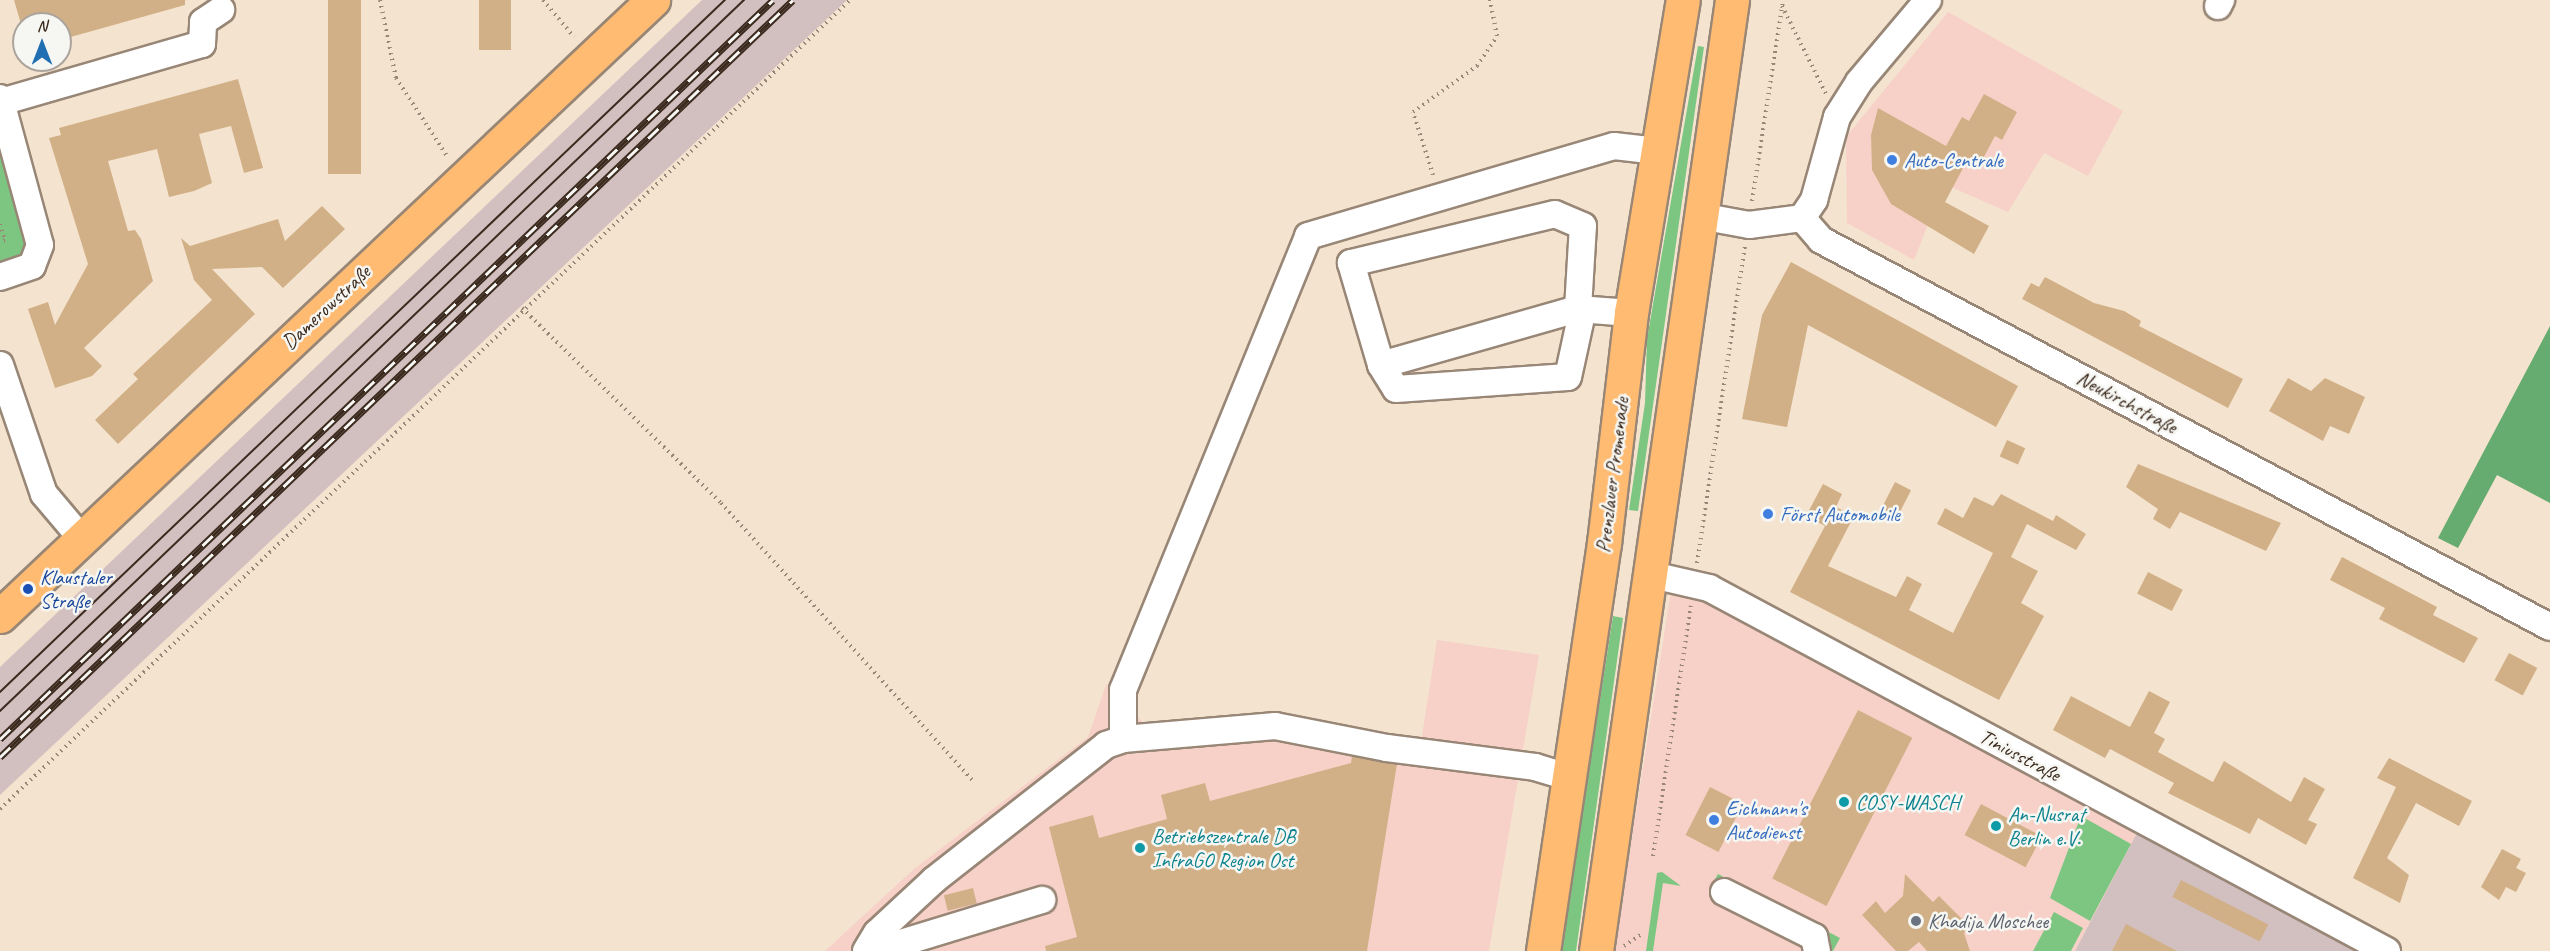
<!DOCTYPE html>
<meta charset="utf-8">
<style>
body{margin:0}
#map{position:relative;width:2550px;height:951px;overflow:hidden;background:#f4e3ce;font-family:Caveat,sans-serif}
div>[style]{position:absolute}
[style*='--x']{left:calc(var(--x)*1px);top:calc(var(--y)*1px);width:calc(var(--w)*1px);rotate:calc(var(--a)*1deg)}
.built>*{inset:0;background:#f7d1c8}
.industrial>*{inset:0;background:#d2bfc0}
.green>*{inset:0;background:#7dc682}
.forest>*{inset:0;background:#66ab70}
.building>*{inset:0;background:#d2b087;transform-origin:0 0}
.path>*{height:4px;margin-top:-2px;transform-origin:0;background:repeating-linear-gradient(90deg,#988676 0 1.5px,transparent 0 6px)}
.roads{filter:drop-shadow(2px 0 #988676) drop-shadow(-2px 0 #988676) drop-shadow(0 2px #988676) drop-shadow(0 -2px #988676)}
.minor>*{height:26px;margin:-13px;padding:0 13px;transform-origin:13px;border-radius:13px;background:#fff}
.major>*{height:33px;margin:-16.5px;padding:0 16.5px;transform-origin:16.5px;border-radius:16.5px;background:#ffbb71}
.tram>*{height:1.5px;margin:-0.75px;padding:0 0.75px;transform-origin:0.75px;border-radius:0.75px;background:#3b2a1e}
.rail>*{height:7px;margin-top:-3.5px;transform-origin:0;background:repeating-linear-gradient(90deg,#f6f6f2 0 14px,#3b2a1e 0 28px);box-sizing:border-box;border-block:2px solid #3b2a1e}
.dots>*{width:16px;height:16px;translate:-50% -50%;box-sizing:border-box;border:3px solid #f6f6f2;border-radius:50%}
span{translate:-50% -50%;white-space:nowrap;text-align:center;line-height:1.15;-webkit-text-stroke:5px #f6f6f2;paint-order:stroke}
.shop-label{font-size:21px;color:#366cbe}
.left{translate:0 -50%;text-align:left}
.street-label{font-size:21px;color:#3b2a1e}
.transit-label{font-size:21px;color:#164399}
.culture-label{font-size:21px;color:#0d838f}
.worship-label{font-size:21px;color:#5b616d}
.north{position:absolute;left:12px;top:12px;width:60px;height:60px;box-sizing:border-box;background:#f6f6f2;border:2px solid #aba49d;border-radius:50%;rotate:0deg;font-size:16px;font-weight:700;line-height:24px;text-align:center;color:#3b2a1e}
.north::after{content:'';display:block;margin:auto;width:21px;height:27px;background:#1f6fb2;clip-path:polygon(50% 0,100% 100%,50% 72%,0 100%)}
</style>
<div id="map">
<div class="built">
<i style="clip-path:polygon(1948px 12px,2123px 111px,2088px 176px,2044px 153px,2008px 212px,1944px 184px,1914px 260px,1847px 223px,1846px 137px)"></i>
<i style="clip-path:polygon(1671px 591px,1687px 593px,2138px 831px,2075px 951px,1614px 951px)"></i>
<i style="clip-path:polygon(1437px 640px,1539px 655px,1489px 951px,825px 951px,914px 869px,1088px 737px,1106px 685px,1134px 693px,1132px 710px,1144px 724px,1251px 718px,1421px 742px)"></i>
</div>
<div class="industrial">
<i style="clip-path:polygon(702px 0,847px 0,0 795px,0 667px)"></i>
<i style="clip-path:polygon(2138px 831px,2362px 951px,2075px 951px)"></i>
</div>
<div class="green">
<i style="clip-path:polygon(1698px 46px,1704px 47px,1638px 511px,1629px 510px,1645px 403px,1647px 339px)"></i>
<i style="clip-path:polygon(0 151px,26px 244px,19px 260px,0 266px)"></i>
<i style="clip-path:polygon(1613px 616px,1623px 618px,1576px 951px,1561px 951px)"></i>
<i style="clip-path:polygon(2081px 816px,2131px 844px,2090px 921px,2050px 898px)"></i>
<i style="clip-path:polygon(1662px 872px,1681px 886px,1663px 883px,1653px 951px,1646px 951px,1657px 873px)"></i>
<i style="clip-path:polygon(1718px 874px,1840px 938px,1833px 951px,1715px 879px)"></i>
<i style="clip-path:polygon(2054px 912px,2083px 928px,2071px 951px,2033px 951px)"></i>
</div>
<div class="forest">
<i style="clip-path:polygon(2550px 326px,2550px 503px,2497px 475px,2458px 548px,2438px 538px)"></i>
</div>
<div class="building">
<i style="clip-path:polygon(14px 0,185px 0,185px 5px,60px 40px,60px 24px,21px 24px)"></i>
<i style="left:328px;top:0;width:33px;height:174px"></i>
<i style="left:479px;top:0;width:32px;height:50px"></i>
<i style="clip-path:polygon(238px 79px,263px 168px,244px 173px,231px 126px,199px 134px,212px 183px,194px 191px,169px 197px,157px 149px,108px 161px,128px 231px,135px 230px,141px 239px,153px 281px,84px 348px,102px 366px,92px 376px,55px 388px,28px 309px,48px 302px,55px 325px,88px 264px,49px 138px,61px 135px,59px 128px)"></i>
<i style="clip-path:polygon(1984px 94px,2017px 112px,2002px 140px,1995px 136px,1979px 166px,1968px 159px,1945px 202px,1989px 226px,1974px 254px,1891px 204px,1872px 170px,1871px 135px,1878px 108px,1946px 146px,1962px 117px,1969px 121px)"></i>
<i style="clip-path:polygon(322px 206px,345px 229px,283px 288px,262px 267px,212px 269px,255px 314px,118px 444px,95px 420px,138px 379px,133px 374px,212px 300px,194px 280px,181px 238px,190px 246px,278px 219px,285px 241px)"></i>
<i style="clip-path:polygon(1791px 262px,2018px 386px,1996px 427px,1808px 325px,1787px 427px,1742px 419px,1762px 315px)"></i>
<i style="clip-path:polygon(2045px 277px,2094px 303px,2124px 311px,2141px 321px,2139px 326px,2243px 379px,2228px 408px,2022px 299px,2031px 283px,2039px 287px)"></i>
<i style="clip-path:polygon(2288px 378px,2311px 391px,2325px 378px,2365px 397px,2349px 434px,2330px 426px,2323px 441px,2269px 411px)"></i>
<i style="left:2007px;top:440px;width:20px;height:18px;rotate:24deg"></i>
<i style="clip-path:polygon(2138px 464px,2281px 523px,2266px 551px,2180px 512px,2170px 529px,2153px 519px,2158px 509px,2126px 487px)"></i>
<i style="left:1895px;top:482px;width:18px;height:33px;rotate:27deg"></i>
<i style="clip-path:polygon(1823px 484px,1842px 494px,1836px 507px,1854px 516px,1828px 566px,1896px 597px,1907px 576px,1922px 584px,1909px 610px,1953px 633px,1993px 553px,1937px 524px,1945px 508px,1963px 518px,1974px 497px,1993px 506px,2001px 494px,2053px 521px,2056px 515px,2086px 534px,2076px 550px,2027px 524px,2011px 557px,2038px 571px,2021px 603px,2044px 616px,1999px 700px,1790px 592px,1825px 526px,1806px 516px)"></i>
<i style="clip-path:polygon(2342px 557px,2437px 607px,2433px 615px,2478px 638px,2464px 663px,2379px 619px,2385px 608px,2330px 580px)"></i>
<i style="left:2148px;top:572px;width:39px;height:24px;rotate:27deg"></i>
<i style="left:2509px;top:653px;width:32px;height:31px;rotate:28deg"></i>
<i style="clip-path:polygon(2149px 691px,2170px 702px,2154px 733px,2165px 739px,2158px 752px,2213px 782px,2224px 761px,2291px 802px,2304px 777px,2325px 789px,2308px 820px,2317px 824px,2306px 845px,2258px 818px,2250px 834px,2168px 793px,2174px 783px,2110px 749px,2105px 758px,2053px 730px,2071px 696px,2130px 727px)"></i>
<i style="left:1858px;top:710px;width:61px;height:189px;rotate:27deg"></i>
<i style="clip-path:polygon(1352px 756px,1397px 764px,1367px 951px,1046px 951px,1045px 946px,1077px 937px,1049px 827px,1093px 815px,1099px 838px,1167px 819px,1161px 795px,1205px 783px,1210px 801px,1351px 763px)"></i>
<i style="clip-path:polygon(2389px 758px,2472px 801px,2459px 826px,2416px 803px,2387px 858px,2409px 875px,2400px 903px,2353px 878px,2396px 787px,2377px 778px)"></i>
<i style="left:1710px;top:787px;width:37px;height:54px;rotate:27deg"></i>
<i style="left:1981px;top:804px;width:69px;height:35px;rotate:28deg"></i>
<i style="clip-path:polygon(2502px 849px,2521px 859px,2516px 868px,2526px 873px,2516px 892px,2506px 887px,2499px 900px,2481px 887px)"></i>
<i style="clip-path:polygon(1905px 874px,1933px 902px,1939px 896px,1970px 927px,1964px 933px,1970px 951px,1927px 951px,1919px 942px,1908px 951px,1896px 951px,1862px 915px,1876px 901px,1885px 913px,1903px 896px)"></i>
<i style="left:2181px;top:880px;width:98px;height:19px;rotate:27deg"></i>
<i style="left:973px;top:888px;width:16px;height:30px;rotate:76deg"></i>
<i style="clip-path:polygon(2126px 924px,2177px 951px,2112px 951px)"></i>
</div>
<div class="path">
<i style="--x:380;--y:0;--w:80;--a:78.4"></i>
<i style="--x:396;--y:78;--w:93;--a:56.8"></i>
<i style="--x:543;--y:0;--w:48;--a:50"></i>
<i style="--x:1782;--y:6;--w:98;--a:63.4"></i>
<i style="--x:1433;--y:175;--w:66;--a:-107.6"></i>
<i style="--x:1413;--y:112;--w:79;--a:-35.7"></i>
<i style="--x:1477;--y:66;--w:36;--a:-56"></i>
<i style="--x:1497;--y:36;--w:37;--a:-101"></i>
<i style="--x:1752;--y:201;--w:203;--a:-81.2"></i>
<i style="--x:0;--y:224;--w:17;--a:73"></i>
<i style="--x:5;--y:240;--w:5;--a:158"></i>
<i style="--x:522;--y:308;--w:279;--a:44.4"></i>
<i style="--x:721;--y:503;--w:375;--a:47.8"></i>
<i style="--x:1697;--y:563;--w:320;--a:-81.4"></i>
<i style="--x:0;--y:809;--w:1173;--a:-43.58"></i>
<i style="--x:1653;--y:856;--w:253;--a:-81.4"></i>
<i style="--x:1624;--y:946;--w:22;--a:-34"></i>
</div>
<div class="roads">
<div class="minor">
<i style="--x:2218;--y:6;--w:7;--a:-63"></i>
<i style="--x:0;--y:98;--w:152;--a:74.8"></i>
<i style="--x:40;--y:245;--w:22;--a:111"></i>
<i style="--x:32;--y:266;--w:34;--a:161"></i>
<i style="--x:1;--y:102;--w:209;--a:-16.1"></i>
<i style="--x:202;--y:44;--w:22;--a:-87"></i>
<i style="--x:203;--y:22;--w:22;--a:-34"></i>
<i style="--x:1700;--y:216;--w:50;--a:10.4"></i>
<i style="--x:1749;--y:225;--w:53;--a:-7.5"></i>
<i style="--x:1802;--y:218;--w:29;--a:49"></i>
<i style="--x:1821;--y:240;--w:825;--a:27.96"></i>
<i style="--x:1802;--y:218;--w:22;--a:-56"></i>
<i style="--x:1814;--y:200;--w:86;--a:-74.5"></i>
<i style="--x:1837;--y:117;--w:41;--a:-57.8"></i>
<i style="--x:1859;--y:82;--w:107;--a:-49.9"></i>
<i style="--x:1578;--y:309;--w:83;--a:-86.6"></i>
<i style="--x:1583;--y:226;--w:30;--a:-157"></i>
<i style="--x:1555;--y:214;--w:210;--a:166.5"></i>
<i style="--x:1351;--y:263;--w:106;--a:73.6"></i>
<i style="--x:1381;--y:365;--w:28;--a:58"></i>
<i style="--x:1396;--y:389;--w:172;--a:-4"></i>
<i style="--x:1568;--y:377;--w:71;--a:-77.7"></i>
<i style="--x:0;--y:365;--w:136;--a:71.2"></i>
<i style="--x:44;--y:494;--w:59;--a:49.8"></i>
<i style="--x:1381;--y:365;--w:205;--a:-15.9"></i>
<i style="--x:1578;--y:309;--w:53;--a:4.3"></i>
<i style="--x:1648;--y:574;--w:63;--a:12.9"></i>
<i style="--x:1709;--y:588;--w:769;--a:28.16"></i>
<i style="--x:1123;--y:739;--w:49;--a:-90"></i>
<i style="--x:1123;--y:690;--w:490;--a:-67.8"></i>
<i style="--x:1308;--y:236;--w:319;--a:-16.4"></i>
<i style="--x:1614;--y:146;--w:44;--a:6.5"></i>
<i style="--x:1724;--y:892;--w:101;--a:26.6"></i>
<i style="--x:1814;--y:937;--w:14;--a:78"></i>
<i style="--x:866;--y:951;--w:21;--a:-59"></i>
<i style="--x:877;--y:933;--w:78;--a:-42.9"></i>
<i style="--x:934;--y:880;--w:219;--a:-38.1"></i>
<i style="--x:1106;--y:745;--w:18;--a:-19"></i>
<i style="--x:1123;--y:739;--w:153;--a:-4.9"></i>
<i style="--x:1275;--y:726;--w:114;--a:11.1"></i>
<i style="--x:1387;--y:748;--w:149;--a:7.3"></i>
<i style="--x:1535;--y:767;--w:34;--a:17"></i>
<i style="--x:875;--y:951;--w:175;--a:-17"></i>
</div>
<div class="major">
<i style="--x:0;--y:616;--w:898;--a:-43.33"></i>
<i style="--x:1543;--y:951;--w:413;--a:-81.5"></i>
<i style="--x:1604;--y:543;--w:232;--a:-83.3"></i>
<i style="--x:1631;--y:313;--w:317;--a:-80.6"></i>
<i style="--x:1596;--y:951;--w:961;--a:-81.86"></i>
</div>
</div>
<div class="tram">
<i style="--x:0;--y:692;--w:1002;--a:-43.67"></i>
<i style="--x:0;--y:711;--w:1029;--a:-43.7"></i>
</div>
<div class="rail">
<i style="--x:0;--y:739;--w:1069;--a:-43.71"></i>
<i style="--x:0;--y:757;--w:1096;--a:-43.67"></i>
</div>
<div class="dots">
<i style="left:1892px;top:160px;background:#3f7fe0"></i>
<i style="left:1768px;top:514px;background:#3f7fe0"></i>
<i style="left:28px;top:589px;background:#1a4fb4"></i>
<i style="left:1844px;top:802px;background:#0f9aa8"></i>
<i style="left:1714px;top:820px;background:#3f7fe0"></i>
<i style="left:1996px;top:826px;background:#0f9aa8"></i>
<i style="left:1140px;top:848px;background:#0f9aa8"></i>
<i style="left:1916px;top:921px;background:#6b7280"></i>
</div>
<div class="shop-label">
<span class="left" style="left:1904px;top:160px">Auto-Centrale</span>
<span class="left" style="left:1780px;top:514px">Först Automobile</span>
<span class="left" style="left:1726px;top:820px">Eichmann's<br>Autodienst</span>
</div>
<div class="street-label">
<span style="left:326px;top:307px;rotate:-43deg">Damerowstraße</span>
<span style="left:2127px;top:402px;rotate:28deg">Neukirchstraße</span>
<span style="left:1612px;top:475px;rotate:-83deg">Prenzlauer Promenade</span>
<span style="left:2020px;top:755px;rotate:28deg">Tiniusstraße</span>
</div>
<div class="transit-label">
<span class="left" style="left:40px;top:589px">Klaustaler<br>Straße</span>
</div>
<div class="culture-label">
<span class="left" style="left:1856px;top:802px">COSY-WASCH</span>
<span class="left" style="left:2008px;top:826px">An-Nusrat<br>Berlin e.V.</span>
<span class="left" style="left:1152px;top:848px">Betriebszentrale DB<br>InfraGO Region Ost</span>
</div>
<div class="worship-label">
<span class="left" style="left:1928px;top:921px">Khadija Moschee</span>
</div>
<div class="north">N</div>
</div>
